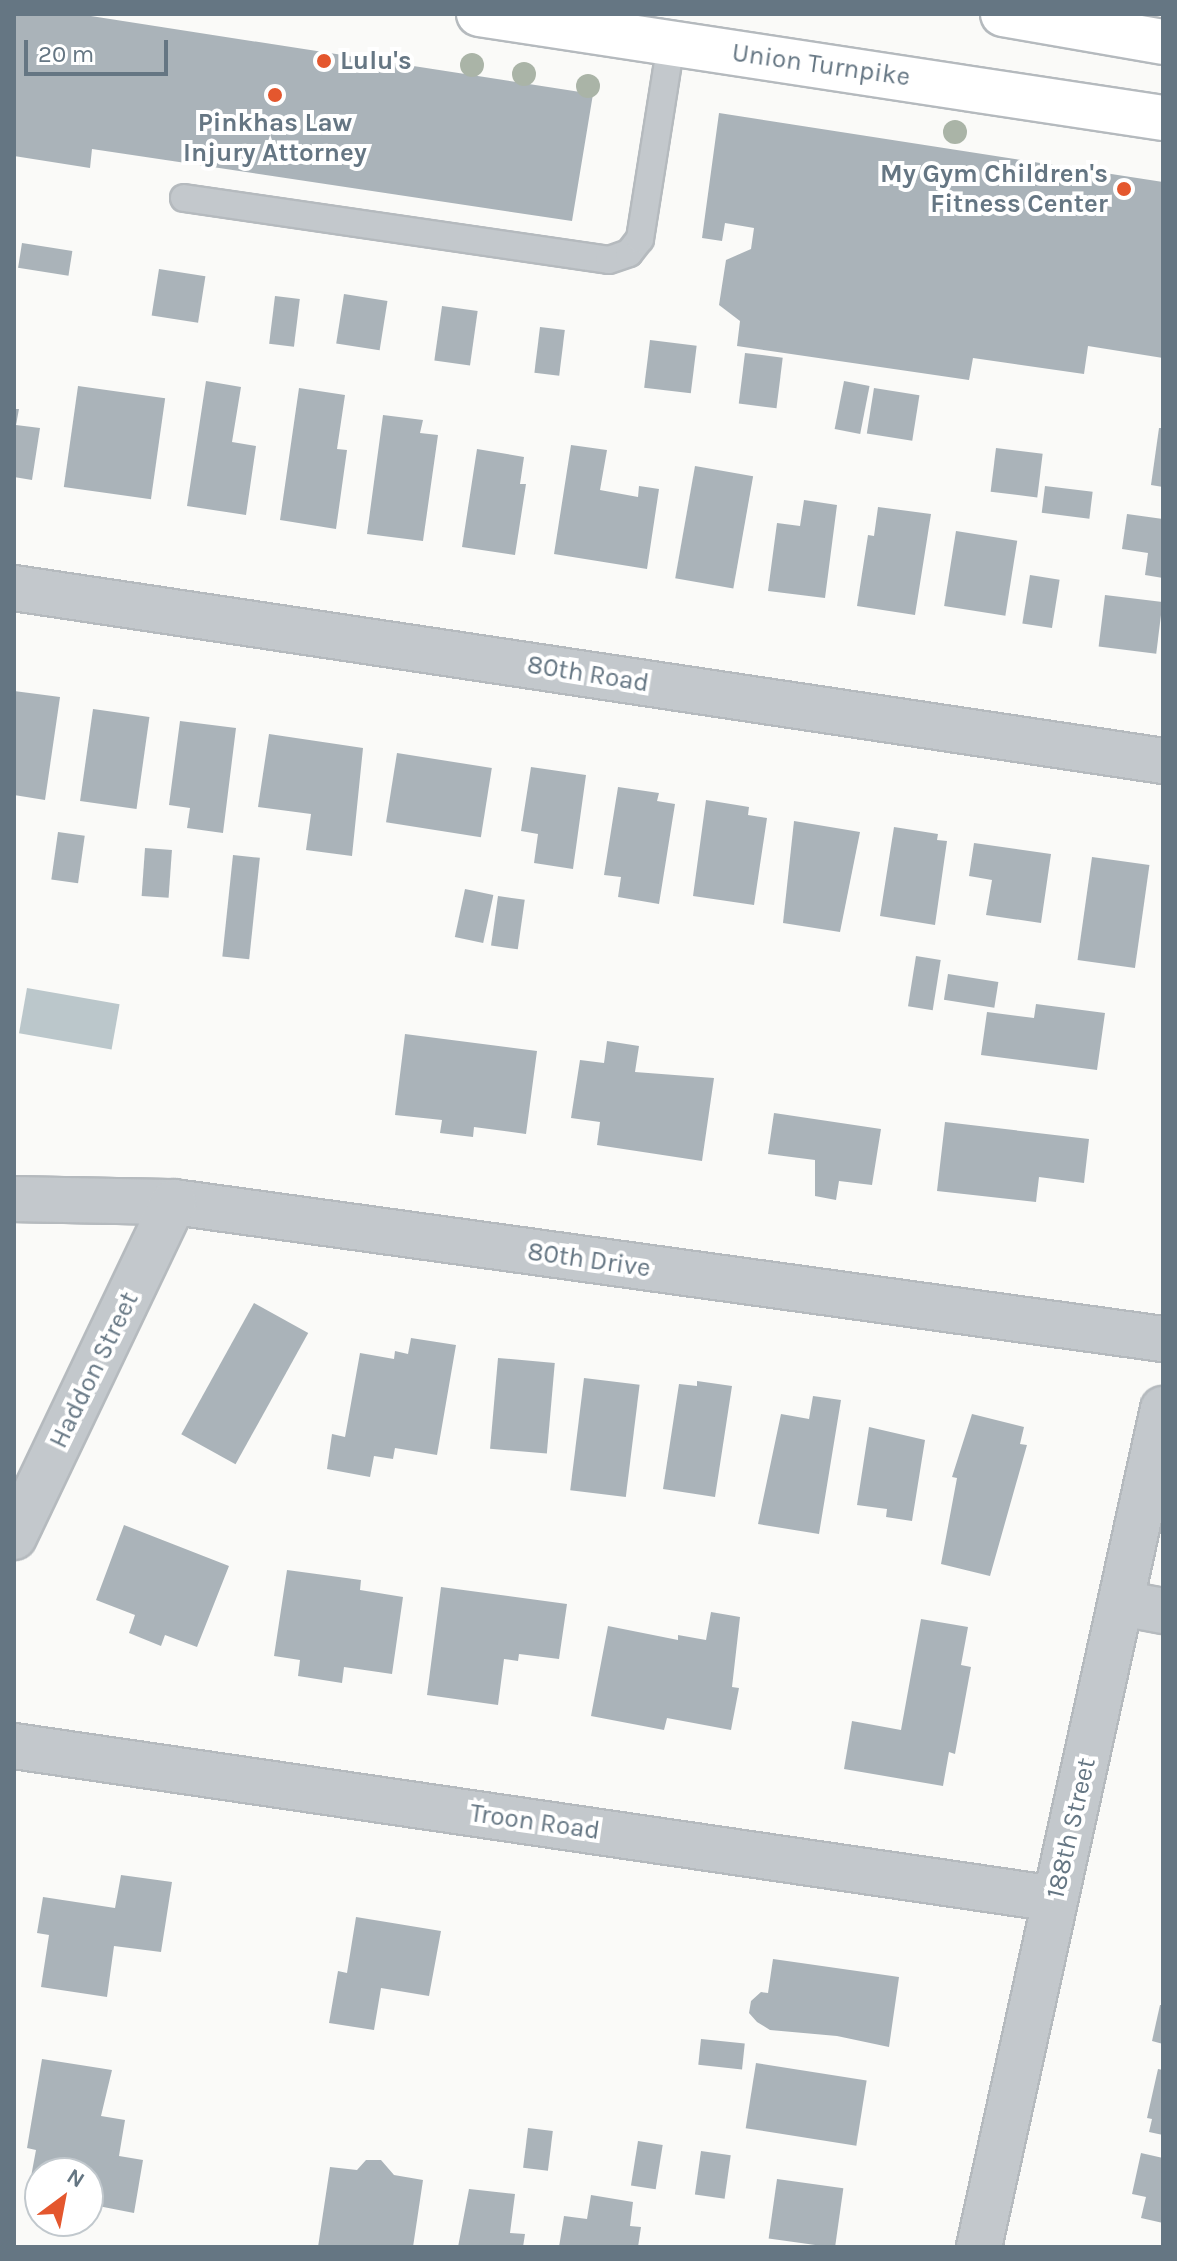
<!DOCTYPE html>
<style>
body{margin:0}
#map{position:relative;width:1177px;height:2261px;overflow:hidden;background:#fafaf8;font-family:Karla,sans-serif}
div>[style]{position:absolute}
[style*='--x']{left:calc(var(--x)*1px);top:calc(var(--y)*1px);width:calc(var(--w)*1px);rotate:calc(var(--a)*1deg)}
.water>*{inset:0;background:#bbc7cb;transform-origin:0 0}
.building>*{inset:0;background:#aab3b9;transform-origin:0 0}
.roads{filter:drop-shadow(2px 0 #b5babe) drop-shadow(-2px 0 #b5babe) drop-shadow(0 2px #b5babe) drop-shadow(0 -2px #b5babe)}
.service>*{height:26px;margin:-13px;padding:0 13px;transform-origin:13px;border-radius:13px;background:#c3c8cc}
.minor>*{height:44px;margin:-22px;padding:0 22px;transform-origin:22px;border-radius:22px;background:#c3c8cc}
.tertiary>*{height:44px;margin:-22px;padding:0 22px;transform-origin:22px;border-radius:22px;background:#c3c8cc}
.primary>*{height:44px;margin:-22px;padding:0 22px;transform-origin:22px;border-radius:22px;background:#fff}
.trees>*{width:24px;height:24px;margin:-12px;border-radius:50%;background:#aab4a7}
.dots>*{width:22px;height:22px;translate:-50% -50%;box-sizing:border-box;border:4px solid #fff;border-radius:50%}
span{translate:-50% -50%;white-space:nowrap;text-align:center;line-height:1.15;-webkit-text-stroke:8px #fff;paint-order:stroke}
.poi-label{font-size:26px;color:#657683;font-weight:700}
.left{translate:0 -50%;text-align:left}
.right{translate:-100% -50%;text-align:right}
.street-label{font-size:26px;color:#657683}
.frame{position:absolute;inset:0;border:16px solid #657683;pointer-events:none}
.north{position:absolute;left:24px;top:2157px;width:80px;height:80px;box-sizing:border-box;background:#fff;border:2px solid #c1c8cd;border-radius:50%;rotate:32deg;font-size:22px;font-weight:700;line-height:32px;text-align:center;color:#657683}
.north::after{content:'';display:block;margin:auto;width:28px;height:36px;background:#e4572e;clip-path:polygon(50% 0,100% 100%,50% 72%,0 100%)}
.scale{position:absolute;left:24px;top:40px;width:144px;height:36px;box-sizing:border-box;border:4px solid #657683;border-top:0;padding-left:10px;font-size:24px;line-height:28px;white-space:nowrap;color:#657683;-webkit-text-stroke:6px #fff;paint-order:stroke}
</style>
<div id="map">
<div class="water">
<i style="left:27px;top:988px;width:94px;height:46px;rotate:10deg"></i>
</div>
<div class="building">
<i style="clip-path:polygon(14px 14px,78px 14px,593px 94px,572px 221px,92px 149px,90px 168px,14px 156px)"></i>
<i style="clip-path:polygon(719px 113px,1163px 182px,1163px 358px,1088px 346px,1084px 374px,973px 358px,969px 380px,737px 346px,740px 321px,719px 305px,726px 260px,751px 249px,754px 228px,725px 223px,722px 241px,702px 238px)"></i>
<i style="left:22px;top:243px;width:51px;height:25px;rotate:9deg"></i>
<i style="left:159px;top:269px;width:47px;height:47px;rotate:9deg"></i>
<i style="left:344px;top:294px;width:44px;height:50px;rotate:9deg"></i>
<i style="left:275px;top:296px;width:25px;height:48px;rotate:7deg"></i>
<i style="left:442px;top:306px;width:36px;height:55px;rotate:8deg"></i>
<i style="left:540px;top:327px;width:25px;height:46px;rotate:7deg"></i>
<i style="left:650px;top:340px;width:47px;height:48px;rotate:7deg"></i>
<i style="left:745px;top:353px;width:38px;height:51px;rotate:7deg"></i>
<i style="clip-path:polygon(206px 381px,241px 387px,232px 442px,256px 446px,246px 515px,187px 506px)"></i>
<i style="left:844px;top:381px;width:26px;height:49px;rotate:11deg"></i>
<i style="left:78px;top:386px;width:88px;height:102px;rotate:8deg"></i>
<i style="clip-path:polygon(299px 388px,345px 395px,337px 449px,347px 450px,336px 529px,280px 520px)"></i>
<i style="left:874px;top:388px;width:46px;height:46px;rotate:9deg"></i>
<i style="clip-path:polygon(14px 409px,19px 409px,16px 425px,40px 428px,32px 480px,14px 477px)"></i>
<i style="clip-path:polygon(383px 415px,423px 420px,420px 433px,438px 435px,423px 541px,367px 534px)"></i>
<i style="clip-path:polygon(1159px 428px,1163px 428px,1163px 487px,1151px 485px)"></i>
<i style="clip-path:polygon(571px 445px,607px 450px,600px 490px,638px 497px,639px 486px,659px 489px,647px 569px,554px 554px)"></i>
<i style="left:996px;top:448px;width:47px;height:44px;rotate:7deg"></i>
<i style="clip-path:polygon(477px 449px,524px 457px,520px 484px,526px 484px,515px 555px,462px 547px)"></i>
<i style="left:695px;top:466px;width:59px;height:114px;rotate:10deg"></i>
<i style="left:1045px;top:486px;width:48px;height:27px;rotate:7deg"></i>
<i style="clip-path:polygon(804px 500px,837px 505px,825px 598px,768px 591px,777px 523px,800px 526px)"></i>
<i style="clip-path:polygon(878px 507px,931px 514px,915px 615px,857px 606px,868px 535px,874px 536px)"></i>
<i style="clip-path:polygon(1127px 514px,1163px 519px,1163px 578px,1145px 575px,1148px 553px,1122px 549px)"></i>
<i style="left:956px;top:531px;width:62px;height:76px;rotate:9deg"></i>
<i style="left:1030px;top:575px;width:30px;height:49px;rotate:9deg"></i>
<i style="left:1105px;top:595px;width:58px;height:52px;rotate:7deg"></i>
<i style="clip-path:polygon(14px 691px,60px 697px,45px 800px,14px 795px)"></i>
<i style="left:93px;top:709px;width:57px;height:93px;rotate:8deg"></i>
<i style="clip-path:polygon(180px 721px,236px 728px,223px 833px,187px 828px,190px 808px,169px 805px)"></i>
<i style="clip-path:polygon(269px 734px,363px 748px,352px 856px,306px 850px,311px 814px,258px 807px)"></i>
<i style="left:397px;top:753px;width:96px;height:70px;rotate:9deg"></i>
<i style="clip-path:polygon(531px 767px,586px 775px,573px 869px,534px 863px,538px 834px,521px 831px)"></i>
<i style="clip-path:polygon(618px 787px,659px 793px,657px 801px,675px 804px,659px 904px,618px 897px,621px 877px,604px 875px)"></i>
<i style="clip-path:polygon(706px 800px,749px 807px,748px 815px,767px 818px,754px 905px,693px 896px)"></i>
<i style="clip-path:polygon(794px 821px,860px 832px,840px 932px,783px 923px)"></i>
<i style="clip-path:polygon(894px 827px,938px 834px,937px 840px,947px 841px,935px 925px,880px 916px)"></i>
<i style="left:58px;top:832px;width:27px;height:48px;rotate:8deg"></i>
<i style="clip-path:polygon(974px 843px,1051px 854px,1041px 923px,986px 915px,992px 880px,969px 876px)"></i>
<i style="left:145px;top:848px;width:27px;height:48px;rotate:4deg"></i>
<i style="left:233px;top:855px;width:27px;height:102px;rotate:6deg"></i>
<i style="left:1092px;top:857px;width:58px;height:104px;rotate:8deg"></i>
<i style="left:465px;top:889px;width:29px;height:49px;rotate:12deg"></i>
<i style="left:498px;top:896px;width:27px;height:50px;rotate:8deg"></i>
<i style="left:916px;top:956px;width:25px;height:51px;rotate:9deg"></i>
<i style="left:948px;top:974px;width:51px;height:26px;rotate:9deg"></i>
<i style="clip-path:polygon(1036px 1004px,1105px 1013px,1097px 1070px,981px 1055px,987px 1012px,1034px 1018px)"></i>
<i style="clip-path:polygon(405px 1034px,537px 1051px,526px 1134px,474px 1127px,473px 1137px,440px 1133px,442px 1120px,395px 1115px)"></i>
<i style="clip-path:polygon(607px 1041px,639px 1046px,635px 1072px,714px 1078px,702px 1161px,597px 1145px,600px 1122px,571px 1118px,580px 1060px,604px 1063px)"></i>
<i style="clip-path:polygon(774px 1113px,881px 1129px,872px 1185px,839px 1181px,836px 1200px,815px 1196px,815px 1160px,768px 1154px)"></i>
<i style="clip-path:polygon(945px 1122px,1089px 1139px,1084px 1183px,1039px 1177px,1036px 1202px,937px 1191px)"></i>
<i style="left:254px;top:1303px;width:62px;height:150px;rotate:29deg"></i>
<i style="clip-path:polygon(411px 1338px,456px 1345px,437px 1455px,395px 1448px,393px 1459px,374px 1456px,370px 1477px,327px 1469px,332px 1434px,345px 1437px,360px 1353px,394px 1359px,395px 1351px,408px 1354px)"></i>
<i style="left:498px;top:1358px;width:57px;height:91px;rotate:5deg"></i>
<i style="left:584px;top:1378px;width:56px;height:113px;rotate:7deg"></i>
<i style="clip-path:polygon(697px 1381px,732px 1386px,715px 1497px,663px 1489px,679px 1384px,697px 1386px)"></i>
<i style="clip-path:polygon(813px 1396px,841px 1400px,819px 1534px,758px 1524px,781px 1414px,809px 1419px)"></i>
<i style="clip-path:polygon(972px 1414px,1024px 1427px,1020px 1444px,1027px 1445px,990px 1576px,941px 1564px,957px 1478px,952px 1477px)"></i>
<i style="clip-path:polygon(869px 1427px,925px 1440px,912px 1521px,886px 1517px,887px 1509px,857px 1505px)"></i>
<i style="clip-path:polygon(124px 1525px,229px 1566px,197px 1647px,165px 1635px,161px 1646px,129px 1633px,135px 1615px,96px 1600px)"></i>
<i style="clip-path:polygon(287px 1570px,361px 1580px,360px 1590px,403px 1597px,392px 1674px,344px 1667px,342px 1683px,298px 1676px,300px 1660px,274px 1656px)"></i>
<i style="clip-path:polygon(441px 1587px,567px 1604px,559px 1659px,519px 1654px,518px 1661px,504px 1659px,498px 1705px,427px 1695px)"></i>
<i style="clip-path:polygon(711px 1612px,740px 1617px,732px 1687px,739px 1688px,731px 1730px,667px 1718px,664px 1730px,591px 1716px,608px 1626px,678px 1640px,678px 1635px,706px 1640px)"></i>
<i style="clip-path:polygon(921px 1619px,968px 1627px,961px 1665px,971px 1667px,955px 1754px,949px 1752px,943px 1786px,844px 1769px,852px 1721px,901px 1730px)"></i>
<i style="clip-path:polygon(121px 1875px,172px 1882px,161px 1952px,114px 1946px,107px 1997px,41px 1987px,49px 1935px,37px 1933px,43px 1897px,115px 1908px)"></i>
<i style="clip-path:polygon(356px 1917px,441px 1931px,429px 1996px,381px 1988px,374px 2030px,329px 2023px,338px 1971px,347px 1973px)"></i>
<i style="clip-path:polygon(773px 1959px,899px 1977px,889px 2047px,837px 2036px,770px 2030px,757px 2022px,749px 2013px,751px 2001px,761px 1992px,768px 1993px)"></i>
<i style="clip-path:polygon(1160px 2005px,1163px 2005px,1163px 2044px,1152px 2041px)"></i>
<i style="left:701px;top:2039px;width:44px;height:26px;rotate:6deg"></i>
<i style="clip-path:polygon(42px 2059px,112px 2070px,101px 2116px,125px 2120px,119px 2156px,143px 2160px,134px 2213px,88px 2204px,88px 2173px,40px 2173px,40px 2184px,30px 2182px,36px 2150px,27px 2148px)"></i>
<i style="left:756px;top:2063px;width:112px;height:66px;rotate:9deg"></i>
<i style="clip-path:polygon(1158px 2069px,1163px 2070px,1163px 2135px,1149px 2132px,1152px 2119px,1147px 2118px)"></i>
<i style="left:528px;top:2128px;width:25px;height:40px;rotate:7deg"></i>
<i style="left:638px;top:2141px;width:25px;height:45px;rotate:9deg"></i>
<i style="left:701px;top:2151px;width:30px;height:44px;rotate:8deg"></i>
<i style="clip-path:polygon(1141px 2153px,1163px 2158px,1163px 2223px,1141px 2218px,1146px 2197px,1132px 2194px)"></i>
<i style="clip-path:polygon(366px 2160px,381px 2160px,394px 2175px,423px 2180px,413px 2247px,318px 2247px,330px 2167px,357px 2170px)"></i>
<i style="left:777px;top:2179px;width:67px;height:60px;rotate:8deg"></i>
<i style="clip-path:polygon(469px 2189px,515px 2194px,510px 2233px,525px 2234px,523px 2247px,458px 2247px)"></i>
<i style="clip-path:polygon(591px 2195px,633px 2202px,630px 2226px,641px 2227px,638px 2247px,559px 2247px,564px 2216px,587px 2219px)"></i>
</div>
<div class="roads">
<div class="service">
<i style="--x:184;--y:198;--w:429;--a:8.3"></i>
<i style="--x:609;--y:260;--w:21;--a:-19"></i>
<i style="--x:629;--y:253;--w:18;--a:-52"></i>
<i style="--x:640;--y:239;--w:198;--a:-81"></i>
</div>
<div class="minor">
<i style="--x:14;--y:588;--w:1162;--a:8.56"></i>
<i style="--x:14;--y:1199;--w:160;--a:1.1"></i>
<i style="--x:174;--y:1202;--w:998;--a:7.89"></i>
<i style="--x:14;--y:1537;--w:371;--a:-64.5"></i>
<i style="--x:1121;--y:1603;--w:43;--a:10.8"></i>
<i style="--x:14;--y:1746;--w:1052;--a:8.36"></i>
</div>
<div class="tertiary">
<i style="--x:979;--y:2247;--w:858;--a:-77.62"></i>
</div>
<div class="primary">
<i style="--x:479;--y:14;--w:692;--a:8.65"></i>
<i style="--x:1003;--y:14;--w:162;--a:9.9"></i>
</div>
</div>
<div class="trees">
<i style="left:472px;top:65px"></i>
<i style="left:524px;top:74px"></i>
<i style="left:588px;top:86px"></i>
<i style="left:955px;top:132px"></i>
</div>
<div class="dots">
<i style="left:324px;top:61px;background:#e4572e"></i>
<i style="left:275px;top:95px;background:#e4572e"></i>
<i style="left:1124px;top:189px;background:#e4572e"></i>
</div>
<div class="poi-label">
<span class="left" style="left:340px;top:61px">Lulu's</span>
<span style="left:275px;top:138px">Pinkhas Law<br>Injury Attorney</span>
<span class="right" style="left:1108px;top:189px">My Gym Children's<br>Fitness Center</span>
</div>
<div class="street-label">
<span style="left:821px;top:65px;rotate:8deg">Union Turnpike</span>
<span style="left:588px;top:674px;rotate:9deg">80th Road</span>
<span style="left:589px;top:1260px;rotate:8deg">80th Drive</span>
<span style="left:94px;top:1370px;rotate:-64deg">Haddon Street</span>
<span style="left:535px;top:1822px;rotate:8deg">Troon Road</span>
<span style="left:1071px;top:1828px;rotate:-77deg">188th Street</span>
</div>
<div class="frame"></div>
<div class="north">N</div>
<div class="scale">20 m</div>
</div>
